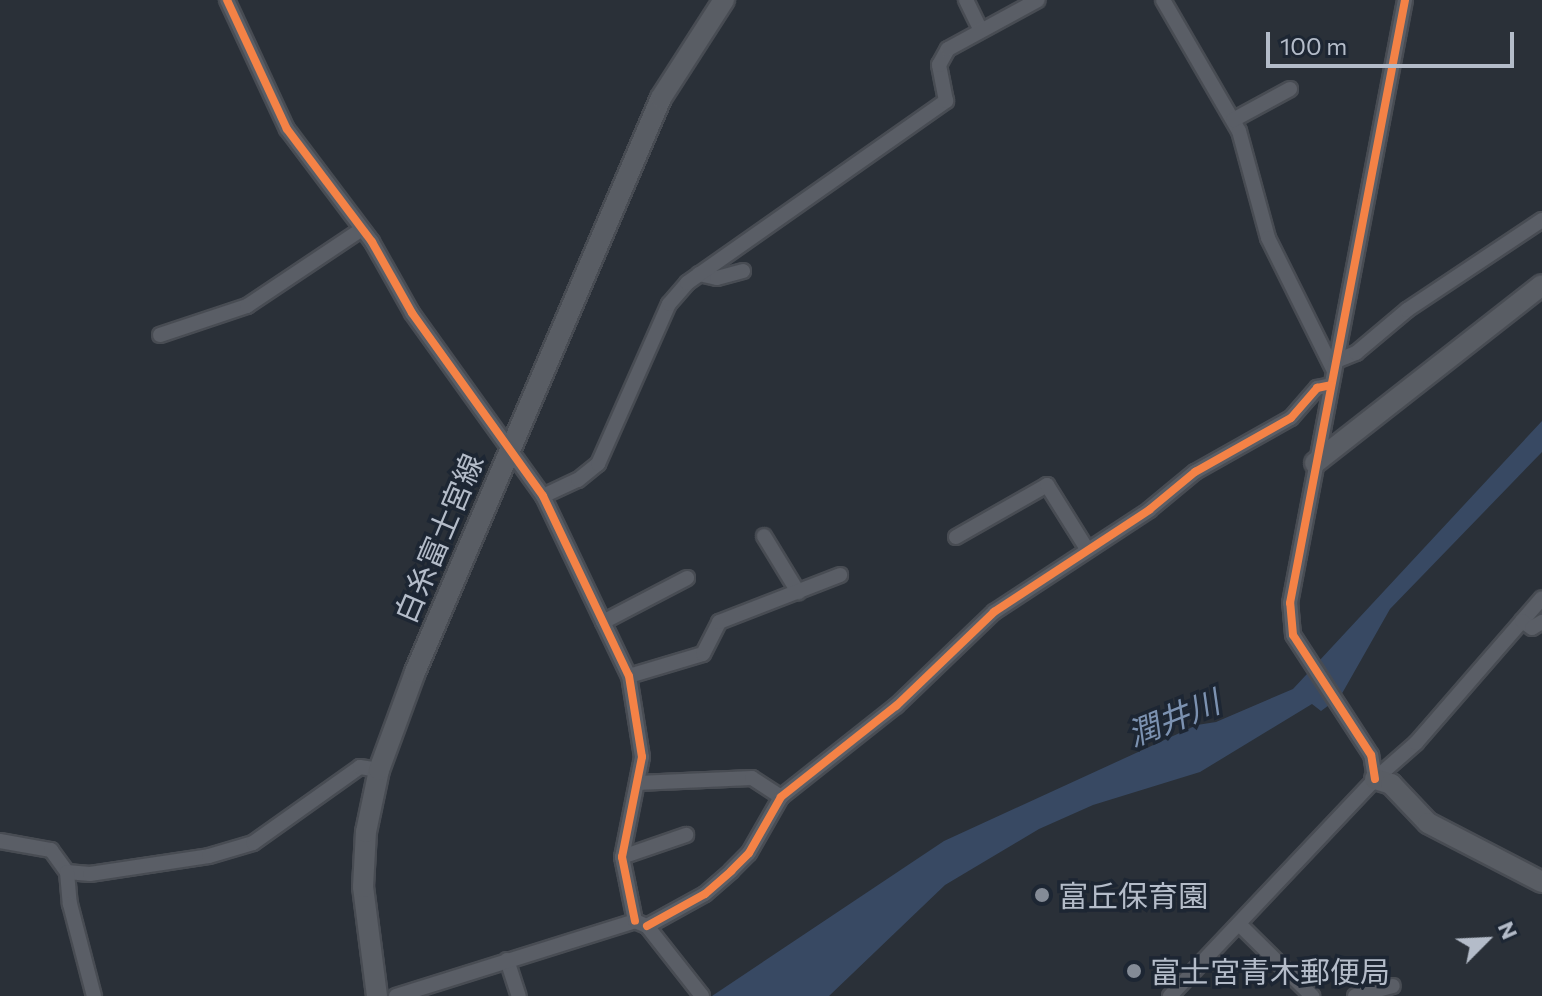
<!DOCTYPE html>
<meta charset="utf-8">
<style>
body{margin:0}
#map{position:relative;width:1542px;height:996px;overflow:hidden;background:#2a3038;font-family:Commissioner,"Noto Sans JP",sans-serif}
div>[style]{position:absolute}
[style*='--x']{left:calc(var(--x)*1px);top:calc(var(--y)*1px);width:calc(var(--w)*1px);rotate:calc(var(--a)*1deg)}
.water>*{inset:0;background:#384963}
.roads{filter:drop-shadow(2px 0 #484c53) drop-shadow(-2px 0 #484c53) drop-shadow(0 2px #484c53) drop-shadow(0 -2px #484c53)}
.street>*{height:14px;margin:-7px;padding:0 7px;transform-origin:7px;border-radius:7px;background:#5a5e66}
.secondary>*{height:20px;margin:-10px;padding:0 10px;transform-origin:10px;border-radius:10px;background:#595d64}
.cycleway>*{height:8px;margin:-4px;padding:0 4px;transform-origin:4px;border-radius:4px;background:#f48246}
.dots>*{width:22px;height:22px;translate:-50% -50%;box-sizing:border-box;border:4px solid #1d2633;border-radius:50%}
span{translate:-50% -50%;white-space:nowrap;text-align:center;line-height:1.15;-webkit-text-stroke:7px #1d2633;paint-order:stroke}
.street-label{font-size:30px;color:#b4bcc9}
.poi-label{font-size:30px;color:#b4bcc9}
.left{translate:0 -50%;text-align:left}
.water-label{font-size:32px;color:#7c92b1;font-style:italic}
.north{position:absolute;left:1446px;top:900px;width:80px;height:80px;-webkit-text-stroke:6px #1d2633;paint-order:stroke;rotate:66deg;font-size:22px;font-weight:700;line-height:32px;text-align:center;color:#b4bcc9}
.north::after{content:'';display:block;margin:auto;width:28px;height:36px;background:#b4bcc9;clip-path:polygon(50% 0,100% 100%,50% 72%,0 100%)}
.scale{position:absolute;left:1266px;top:32px;width:248px;height:36px;box-sizing:border-box;border:4px solid #b4bcc9;border-top:0;padding-left:10px;font-size:24px;line-height:28px;white-space:nowrap;color:#b4bcc9;-webkit-text-stroke:6px #1d2633;paint-order:stroke}
</style>
<div id="map">
<div class="water">
<i style="clip-path:polygon(1542px 421px,1542px 452px,1390px 609px,1340px 697px,1321px 711px,1312px 704px,1200px 772px,1093px 805px,1039px 829px,945px 885px,829px 996px,712px 996px,944px 841px,1197px 725px,1216px 722px,1293px 689px)"></i>
</div>
<div class="roads">
<div class="street">
<i style="--x:227;--y:0;--w:142;--a:65.1"></i>
<i style="--x:287;--y:129;--w:141;--a:53"></i>
<i style="--x:372;--y:242;--w:81;--a:60.6"></i>
<i style="--x:412;--y:313;--w:225;--a:54.4"></i>
<i style="--x:543;--y:496;--w:199;--a:64.5"></i>
<i style="--x:629;--y:676;--w:82;--a:80.9"></i>
<i style="--x:642;--y:757;--w:102;--a:101.3"></i>
<i style="--x:622;--y:857;--w:65;--a:78.5"></i>
<i style="--x:966;--y:0;--w:32;--a:64"></i>
<i style="--x:1163;--y:0;--w:151;--a:59.9"></i>
<i style="--x:1239;--y:131;--w:111;--a:74.8"></i>
<i style="--x:1268;--y:238;--w:148;--a:63.6"></i>
<i style="--x:1233;--y:120;--w:65;--a:-28.5"></i>
<i style="--x:699;--y:274;--w:18;--a:13"></i>
<i style="--x:717;--y:278;--w:27;--a:-15"></i>
<i style="--x:160;--y:335;--w:92;--a:-18.4"></i>
<i style="--x:247;--y:306;--w:138;--a:-33.8"></i>
<i style="--x:1336;--y:361;--w:22;--a:-22"></i>
<i style="--x:1356;--y:353;--w:67;--a:-40.1"></i>
<i style="--x:1407;--y:310;--w:162;--a:-33.7"></i>
<i style="--x:543;--y:496;--w:38;--a:-25"></i>
<i style="--x:578;--y:480;--w:26;--a:-39"></i>
<i style="--x:598;--y:464;--w:175;--a:-66.1"></i>
<i style="--x:669;--y:304;--w:28;--a:-49"></i>
<i style="--x:687;--y:283;--w:317;--a:-35.1"></i>
<i style="--x:946;--y:101;--w:37;--a:-101"></i>
<i style="--x:939;--y:65;--w:18;--a:-61"></i>
<i style="--x:948;--y:49;--w:102;--a:-28.6"></i>
<i style="--x:764;--y:536;--w:66;--a:58.7"></i>
<i style="--x:956;--y:537;--w:105;--a:-29.7"></i>
<i style="--x:1047;--y:485;--w:75;--a:58"></i>
<i style="--x:1522;--y:621;--w:30;--a:-49"></i>
<i style="--x:603;--y:622;--w:95;--a:-27.6"></i>
<i style="--x:629;--y:676;--w:77;--a:-16.6"></i>
<i style="--x:703;--y:654;--w:36;--a:-63"></i>
<i style="--x:719;--y:622;--w:130;--a:-21.2"></i>
<i style="--x:1375;--y:779;--w:24;--a:-99"></i>
<i style="--x:1371;--y:755;--w:143;--a:-123"></i>
<i style="--x:1293;--y:635;--w:32;--a:-95"></i>
<i style="--x:1290;--y:603;--w:614;--a:-79.2"></i>
<i style="--x:637;--y:783;--w:115;--a:-2.5"></i>
<i style="--x:752;--y:778;--w:35;--a:33"></i>
<i style="--x:0;--y:841;--w:52;--a:10"></i>
<i style="--x:51;--y:850;--w:27;--a:54"></i>
<i style="--x:67;--y:872;--w:23;--a:5"></i>
<i style="--x:90;--y:874;--w:120;--a:-8.6"></i>
<i style="--x:209;--y:856;--w:46;--a:-16.5"></i>
<i style="--x:253;--y:843;--w:131;--a:-35.4"></i>
<i style="--x:360;--y:767;--w:19;--a:9"></i>
<i style="--x:622;--y:857;--w:68;--a:-19"></i>
<i style="--x:67;--y:872;--w:32;--a:85"></i>
<i style="--x:70;--y:904;--w:95;--a:75.4"></i>
<i style="--x:1239;--y:924;--w:103;--a:44.6"></i>
<i style="--x:647;--y:926;--w:66;--a:-28.9"></i>
<i style="--x:705;--y:894;--w:35;--a:-41"></i>
<i style="--x:731;--y:871;--w:25;--a:-45"></i>
<i style="--x:749;--y:853;--w:64;--a:-60.3"></i>
<i style="--x:781;--y:797;--w:147;--a:-38.4"></i>
<i style="--x:896;--y:706;--w:136;--a:-43.8"></i>
<i style="--x:994;--y:612;--w:186;--a:-33.3"></i>
<i style="--x:1149;--y:510;--w:60;--a:-39.6"></i>
<i style="--x:1195;--y:472;--w:110;--a:-29.4"></i>
<i style="--x:1291;--y:418;--w:40;--a:-49"></i>
<i style="--x:1317;--y:388;--w:14;--a:-12"></i>
<i style="--x:507;--y:960;--w:38;--a:72"></i>
<i style="--x:396;--y:996;--w:250;--a:-17.4"></i>
<i style="--x:635;--y:921;--w:13;--a:23"></i>
<i style="--x:647;--y:926;--w:89;--a:51.8"></i>
<i style="--x:1170;--y:996;--w:299;--a:-46.6"></i>
<i style="--x:1375;--y:779;--w:55;--a:-41.3"></i>
<i style="--x:1416;--y:743;--w:162;--a:-49"></i>
<i style="--x:1522;--y:621;--w:12;--a:35"></i>
<i style="--x:1532;--y:628;--w:12;--a:-31"></i>
<i style="--x:1355;--y:996;--w:39;--a:-15"></i>
</div>
<div class="secondary">
<i style="--x:1315;--y:463;--w:288;--a:-38.1"></i>
<i style="--x:1375;--y:779;--w:17;--a:17"></i>
<i style="--x:1391;--y:784;--w:54;--a:46.5"></i>
<i style="--x:1428;--y:823;--w:128;--a:27.4"></i>
<i style="--x:377;--y:996;--w:110;--a:-97.3"></i>
<i style="--x:363;--y:887;--w:55;--a:-86.9"></i>
<i style="--x:366;--y:832;--w:63;--a:-78.2"></i>
<i style="--x:379;--y:770;--w:104;--a:-69.8"></i>
<i style="--x:415;--y:672;--w:624;--a:-66.8"></i>
<i style="--x:661;--y:98;--w:117;--a:-57.3"></i>
</div>
</div>
<div class="cycleway">
<i style="--x:227;--y:0;--w:142;--a:65.1"></i>
<i style="--x:287;--y:129;--w:141;--a:53"></i>
<i style="--x:372;--y:242;--w:81;--a:60.6"></i>
<i style="--x:412;--y:313;--w:225;--a:54.4"></i>
<i style="--x:543;--y:496;--w:199;--a:64.5"></i>
<i style="--x:629;--y:676;--w:82;--a:80.9"></i>
<i style="--x:642;--y:757;--w:102;--a:101.3"></i>
<i style="--x:622;--y:857;--w:65;--a:78.5"></i>
<i style="--x:1375;--y:779;--w:24;--a:-99"></i>
<i style="--x:1371;--y:755;--w:143;--a:-123"></i>
<i style="--x:1293;--y:635;--w:32;--a:-95"></i>
<i style="--x:1290;--y:603;--w:614;--a:-79.2"></i>
<i style="--x:647;--y:926;--w:66;--a:-28.9"></i>
<i style="--x:705;--y:894;--w:35;--a:-41"></i>
<i style="--x:731;--y:871;--w:25;--a:-45"></i>
<i style="--x:749;--y:853;--w:64;--a:-60.3"></i>
<i style="--x:781;--y:797;--w:147;--a:-38.4"></i>
<i style="--x:896;--y:706;--w:136;--a:-43.8"></i>
<i style="--x:994;--y:612;--w:186;--a:-33.3"></i>
<i style="--x:1149;--y:510;--w:60;--a:-39.6"></i>
<i style="--x:1195;--y:472;--w:110;--a:-29.4"></i>
<i style="--x:1291;--y:418;--w:40;--a:-49"></i>
<i style="--x:1317;--y:388;--w:14;--a:-12"></i>
</div>
<div class="dots">
<i style="left:1042px;top:895px;background:#848b96"></i>
<i style="left:1134px;top:971px;background:#848b96"></i>
</div>
<div class="street-label">
<span style="left:438px;top:538px;rotate:-67deg">白糸富士宮線</span>
</div>
<div class="poi-label">
<span class="left" style="left:1058px;top:895px">富丘保育園</span>
<span class="left" style="left:1150px;top:971px">富士宮青木郵便局</span>
</div>
<div class="water-label">
<span style="left:1173px;top:717px;rotate:-22deg">潤井川</span>
</div>
<div class="north">N</div>
<div class="scale">100 m</div>
</div>
